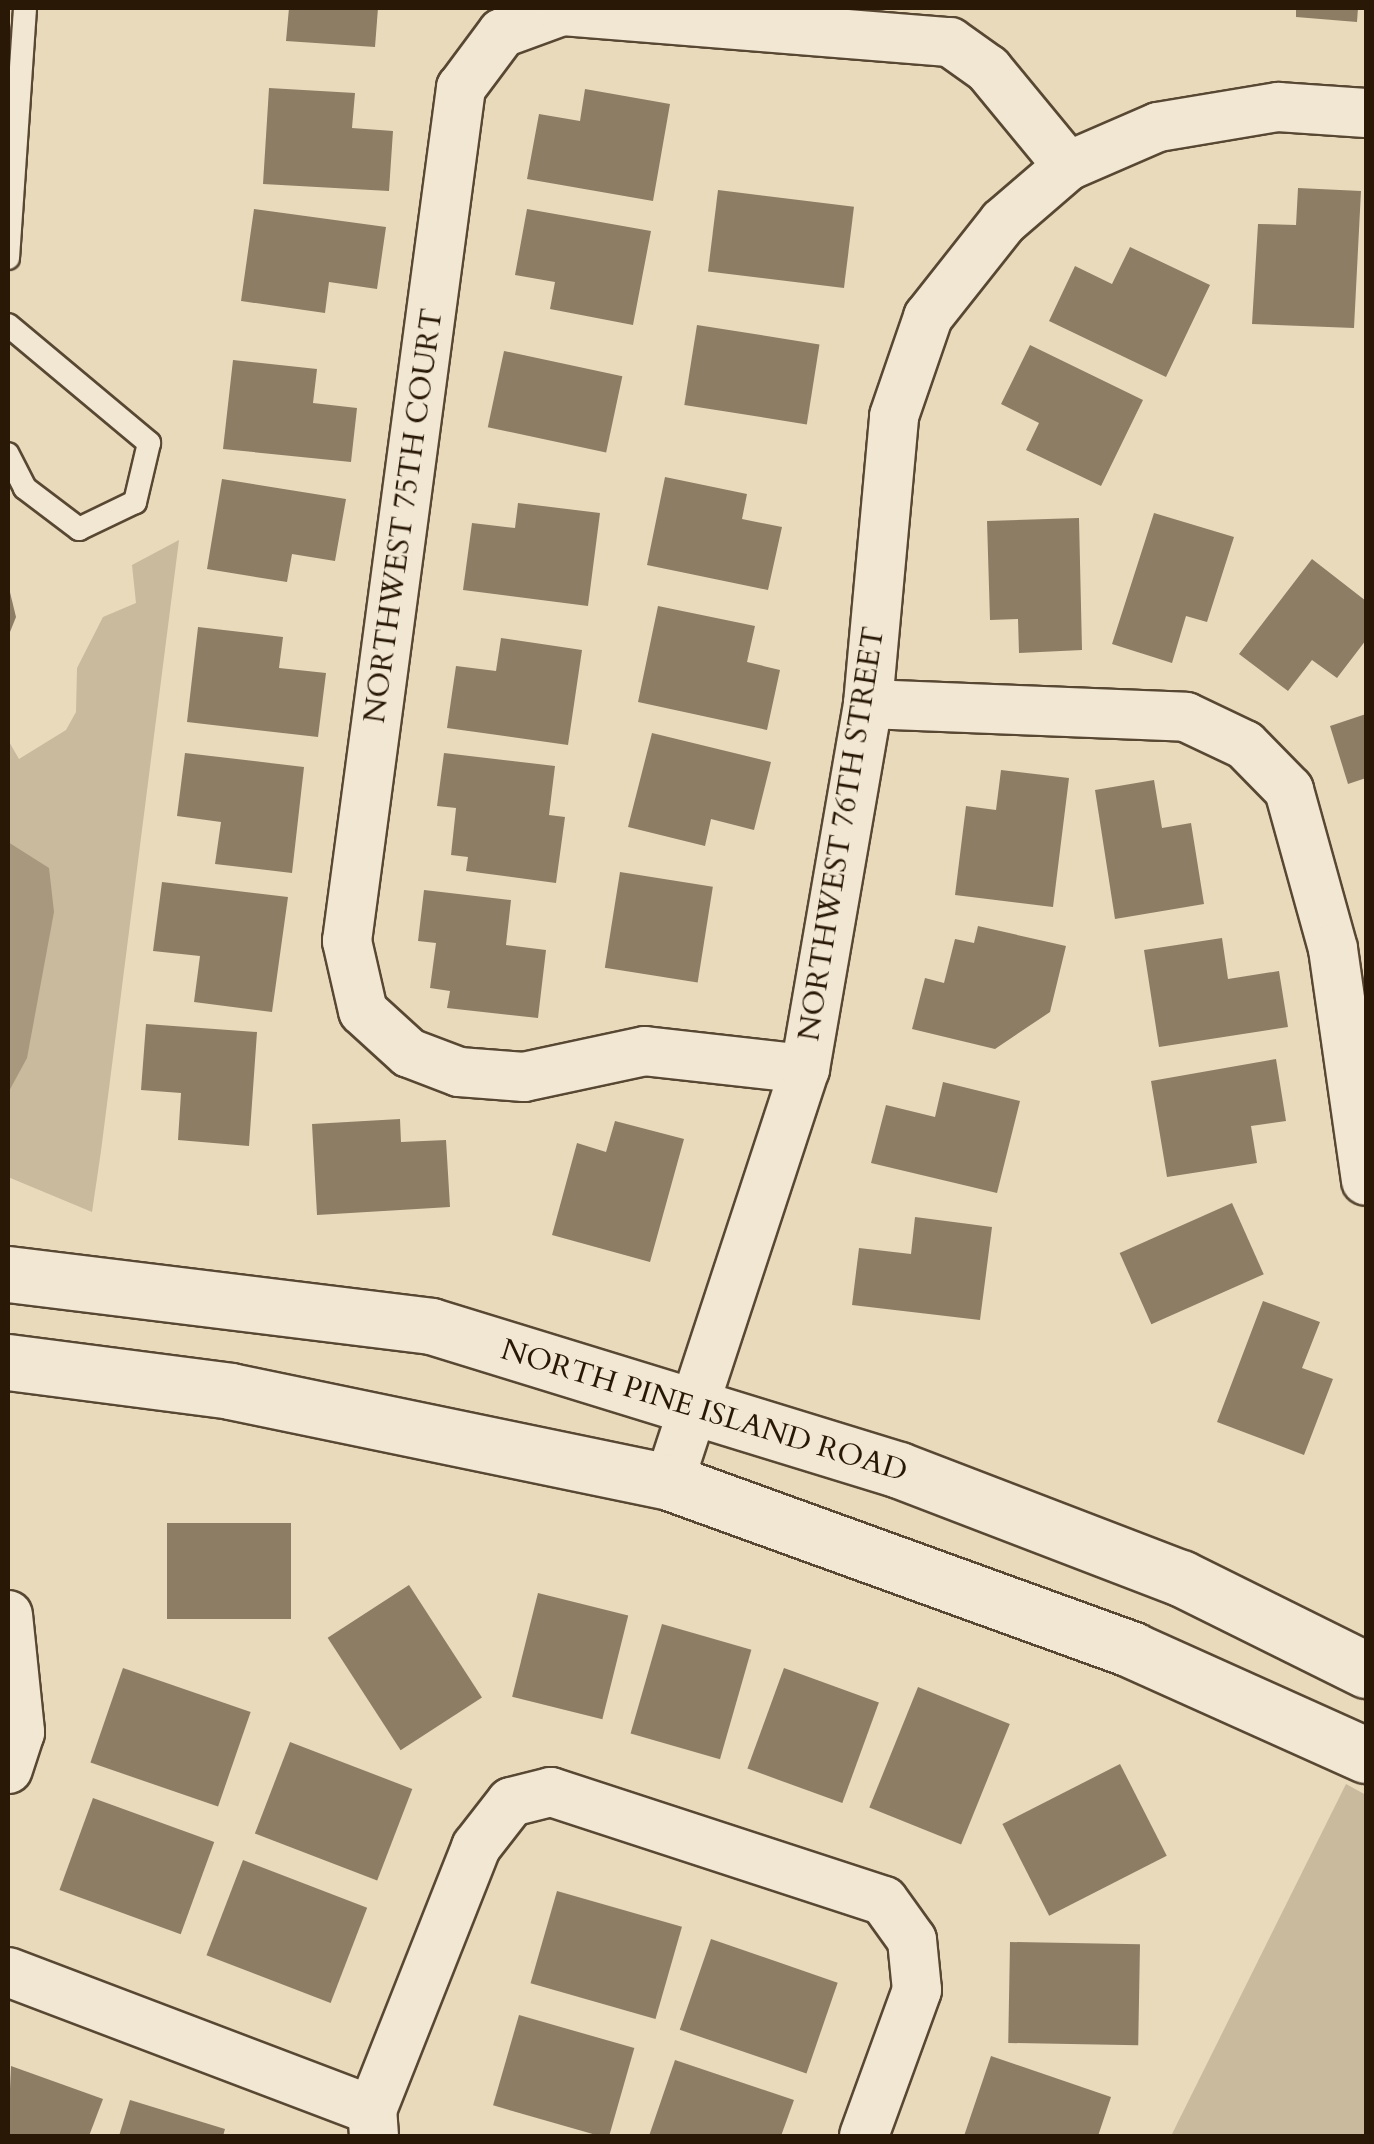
<!DOCTYPE html>
<style>
body{margin:0}
#map{position:relative;width:1374px;height:2144px;overflow:hidden;background:#eadabc;font-family:Cardo,serif}
div>[style]{position:absolute}
[style*='--x']{left:calc(var(--x)*1px);top:calc(var(--y)*1px);width:calc(var(--w)*1px);rotate:calc(var(--a)*1deg)}
.green>*{inset:0;background:#c9b99d}
.water>*{inset:0;background:#a8987e}
.building>*{inset:0;background:#8d7d64;transform-origin:0 0}
.roads{filter:drop-shadow(2px 0 #584833) drop-shadow(-2px 0 #584833) drop-shadow(0 2px #584833) drop-shadow(0 -2px #584833)}
.service>*{height:22px;margin:-11px;padding:0 11px;transform-origin:11px;border-radius:11px;background:#f1e7d3}
.minor>*{height:48px;margin:-24px;padding:0 24px;transform-origin:24px;border-radius:24px;background:#f1e7d3}
.secondary>*{height:55px;margin:-27.5px;padding:0 27.5px;transform-origin:27.5px;border-radius:27.5px;background:#f1e7d3}
span{translate:-50% -50%;white-space:nowrap;text-align:center;line-height:1.15;-webkit-text-stroke:9px #f1e7d3;paint-order:stroke}
.street-label{font-size:30px;color:#281805}
.frame{position:absolute;inset:0;border:10px solid #281805;pointer-events:none}
</style>
<div id="map">
<div class="green">
<i style="clip-path:polygon(179px 540px,101px 1151px,92px 1212px,8px 1177px,8px 740px,19px 759px,66px 730px,76px 712px,77px 668px,103px 617px,136px 603px,132px 565px)"></i>
<i style="clip-path:polygon(1346px 1784px,1366px 1795px,1366px 2136px,1171px 2136px)"></i>
</div>
<div class="water">
<i style="clip-path:polygon(8px 842px,49px 868px,54px 912px,27px 1058px,8px 1093px)"></i>
</div>
<div class="building">
<i style="clip-path:polygon(289px 8px,378px 8px,375px 47px,286px 41px)"></i>
<i style="clip-path:polygon(1296px 8px,1358px 8px,1357px 22px,1296px 17px)"></i>
<i style="clip-path:polygon(269px 88px,355px 93px,352px 128px,393px 131px,389px 191px,263px 184px)"></i>
<i style="clip-path:polygon(585px 89px,670px 104px,653px 201px,527px 179px,539px 114px,580px 121px)"></i>
<i style="clip-path:polygon(1298px 188px,1361px 191px,1354px 328px,1252px 324px,1258px 224px,1296px 225px)"></i>
<i style="left:718px;top:190px;width:137px;height:82px;rotate:7deg"></i>
<i style="clip-path:polygon(254px 209px,386px 227px,377px 289px,329px 282px,325px 313px,241px 301px)"></i>
<i style="clip-path:polygon(527px 209px,651px 231px,633px 325px,550px 309px,555px 282px,515px 275px)"></i>
<i style="clip-path:polygon(1130px 247px,1210px 285px,1166px 377px,1049px 321px,1075px 266px,1112px 284px)"></i>
<i style="left:697px;top:325px;width:124px;height:81px;rotate:9deg"></i>
<i style="clip-path:polygon(1030px 345px,1143px 400px,1101px 486px,1026px 450px,1039px 423px,1001px 404px)"></i>
<i style="left:504px;top:351px;width:121px;height:78px;rotate:12deg"></i>
<i style="clip-path:polygon(233px 360px,317px 369px,313px 403px,357px 408px,351px 462px,223px 449px)"></i>
<i style="clip-path:polygon(665px 477px,747px 494px,742px 519px,782px 527px,768px 590px,647px 565px)"></i>
<i style="clip-path:polygon(222px 479px,346px 499px,335px 561px,292px 554px,287px 582px,207px 569px)"></i>
<i style="clip-path:polygon(518px 503px,600px 513px,588px 606px,463px 590px,472px 523px,515px 528px)"></i>
<i style="clip-path:polygon(1154px 513px,1234px 537px,1207px 622px,1186px 616px,1172px 663px,1112px 644px)"></i>
<i style="clip-path:polygon(1079px 518px,1082px 650px,1019px 653px,1018px 619px,990px 620px,987px 521px)"></i>
<i style="clip-path:polygon(1312px 559px,1366px 601px,1366px 640px,1337px 678px,1312px 660px,1288px 691px,1239px 654px)"></i>
<i style="clip-path:polygon(8px 584px,16px 617px,8px 637px)"></i>
<i style="clip-path:polygon(658px 606px,755px 626px,747px 662px,780px 670px,767px 730px,638px 702px)"></i>
<i style="clip-path:polygon(198px 627px,283px 637px,279px 668px,326px 673px,318px 737px,187px 722px)"></i>
<i style="clip-path:polygon(501px 638px,582px 650px,568px 745px,447px 728px,456px 666px,496px 671px)"></i>
<i style="clip-path:polygon(1366px 714px,1366px 778px,1348px 784px,1330px 726px)"></i>
<i style="clip-path:polygon(652px 733px,771px 762px,754px 830px,711px 819px,705px 846px,628px 827px)"></i>
<i style="clip-path:polygon(185px 753px,304px 767px,292px 873px,215px 864px,221px 822px,177px 816px)"></i>
<i style="clip-path:polygon(444px 753px,555px 766px,549px 815px,565px 817px,556px 883px,466px 871px,468px 857px,451px 855px,456px 808px,437px 806px)"></i>
<i style="clip-path:polygon(1001px 770px,1069px 778px,1053px 907px,955px 895px,966px 806px,996px 810px)"></i>
<i style="clip-path:polygon(1154px 780px,1162px 828px,1191px 823px,1204px 904px,1115px 919px,1095px 790px)"></i>
<i style="left:620px;top:872px;width:94px;height:97px;rotate:9deg"></i>
<i style="clip-path:polygon(162px 882px,288px 897px,272px 1012px,194px 1002px,200px 956px,153px 951px)"></i>
<i style="clip-path:polygon(424px 890px,511px 900px,506px 945px,546px 950px,538px 1018px,447px 1008px,450px 991px,430px 988px,436px 943px,418px 941px)"></i>
<i style="clip-path:polygon(978px 926px,1066px 946px,1050px 1012px,995px 1049px,912px 1029px,925px 978px,944px 983px,955px 939px,974px 943px)"></i>
<i style="clip-path:polygon(1222px 938px,1228px 979px,1279px 971px,1288px 1027px,1159px 1047px,1144px 950px)"></i>
<i style="clip-path:polygon(146px 1024px,257px 1032px,249px 1146px,178px 1140px,181px 1093px,141px 1090px)"></i>
<i style="clip-path:polygon(1276px 1059px,1286px 1121px,1251px 1126px,1257px 1163px,1167px 1177px,1151px 1081px)"></i>
<i style="clip-path:polygon(943px 1082px,1020px 1101px,997px 1193px,871px 1163px,886px 1105px,935px 1117px)"></i>
<i style="clip-path:polygon(400px 1119px,401px 1142px,446px 1140px,450px 1207px,317px 1215px,312px 1124px)"></i>
<i style="clip-path:polygon(615px 1121px,684px 1139px,650px 1262px,552px 1235px,577px 1143px,606px 1152px)"></i>
<i style="left:1232px;top:1203px;width:78px;height:123px;rotate:66deg"></i>
<i style="clip-path:polygon(915px 1217px,992px 1227px,980px 1320px,852px 1305px,859px 1248px,911px 1254px)"></i>
<i style="clip-path:polygon(1263px 1301px,1320px 1322px,1302px 1368px,1333px 1379px,1304px 1455px,1217px 1422px)"></i>
<i style="left:167px;top:1523px;width:124px;height:96px"></i>
<i style="left:409px;top:1585px;width:134px;height:97px;rotate:57deg"></i>
<i style="left:538px;top:1593px;width:93px;height:107px;rotate:14deg"></i>
<i style="left:662px;top:1624px;width:93px;height:114px;rotate:16deg"></i>
<i style="left:123px;top:1668px;width:135px;height:100px;rotate:19deg"></i>
<i style="left:784px;top:1668px;width:101px;height:107px;rotate:20deg"></i>
<i style="left:918px;top:1687px;width:99px;height:130px;rotate:22deg"></i>
<i style="left:290px;top:1742px;width:131px;height:98px;rotate:21deg"></i>
<i style="left:1120px;top:1764px;width:103px;height:132px;rotate:63deg"></i>
<i style="left:93px;top:1798px;width:129px;height:98px;rotate:20deg"></i>
<i style="left:243px;top:1860px;width:133px;height:102px;rotate:21deg"></i>
<i style="left:557px;top:1891px;width:130px;height:96px;rotate:16deg"></i>
<i style="left:711px;top:1939px;width:134px;height:96px;rotate:19deg"></i>
<i style="left:1010px;top:1942px;width:130px;height:101px;rotate:1deg"></i>
<i style="left:519px;top:2015px;width:120px;height:94px;rotate:16deg"></i>
<i style="clip-path:polygon(991px 2056px,1111px 2097px,1098px 2136px,964px 2136px)"></i>
<i style="clip-path:polygon(675px 2060px,794px 2100px,781px 2136px,649px 2136px)"></i>
<i style="clip-path:polygon(11px 2066px,103px 2099px,89px 2136px,8px 2136px)"></i>
<i style="clip-path:polygon(130px 2100px,225px 2129px,223px 2136px,119px 2136px)"></i>
</div>
<div class="roads">
<div class="service">
<i style="--x:8;--y:258;--w:251;--a:-86.1"></i>
<i style="--x:8;--y:325;--w:184;--a:39.9"></i>
<i style="--x:149;--y:443;--w:61;--a:103.3"></i>
<i style="--x:135;--y:502;--w:62;--a:154.3"></i>
<i style="--x:79;--y:529;--w:68;--a:-142.8"></i>
<i style="--x:25;--y:488;--w:38;--a:-117"></i>
</div>
<div class="minor">
<i style="--x:868;--y:704;--w:318;--a:2.3"></i>
<i style="--x:1186;--y:717;--w:65;--a:25.4"></i>
<i style="--x:1245;--y:745;--w:63;--a:45.6"></i>
<i style="--x:1289;--y:790;--w:165;--a:74.5"></i>
<i style="--x:1333;--y:949;--w:234;--a:81.9"></i>
<i style="--x:805;--y:1069;--w:161;--a:-173.6"></i>
<i style="--x:645;--y:1051;--w:124;--a:167.9"></i>
<i style="--x:524;--y:1077;--w:65;--a:-175.6"></i>
<i style="--x:459;--y:1072;--w:53;--a:-159.2"></i>
<i style="--x:409;--y:1053;--w:62;--a:-137.6"></i>
<i style="--x:363;--y:1011;--w:72;--a:-102.9"></i>
<i style="--x:347;--y:941;--w:861;--a:-82.39"></i>
<i style="--x:461;--y:88;--w:69;--a:-53.3"></i>
<i style="--x:502;--y:33;--w:64;--a:-20.1"></i>
<i style="--x:562;--y:11;--w:389;--a:4.6"></i>
<i style="--x:950;--y:42;--w:47;--a:35.4"></i>
<i style="--x:988;--y:69;--w:126;--a:50.5"></i>
<i style="--x:1068;--y:166;--w:98;--a:-23.4"></i>
<i style="--x:1158;--y:127;--w:122;--a:-9.5"></i>
<i style="--x:1278;--y:107;--w:88;--a:3.9"></i>
<i style="--x:669;--y:1482;--w:435;--a:-71.8"></i>
<i style="--x:805;--y:1069;--w:370;--a:-80.2"></i>
<i style="--x:868;--y:704;--w:289;--a:-84.8"></i>
<i style="--x:894;--y:416;--w:105;--a:-71"></i>
<i style="--x:928;--y:317;--w:121;--a:-51.7"></i>
<i style="--x:1003;--y:222;--w:86;--a:-40.7"></i>
<i style="--x:8;--y:1615;--w:118;--a:84.1"></i>
<i style="--x:20;--y:1732;--w:39;--a:108"></i>
<i style="--x:8;--y:1972;--w:389;--a:20.8"></i>
<i style="--x:374;--y:2136;--w:26;--a:-94"></i>
<i style="--x:372;--y:2110;--w:283;--a:-68.4"></i>
<i style="--x:476;--y:1847;--w:57;--a:-52.1"></i>
<i style="--x:511;--y:1802;--w:41;--a:-14"></i>
<i style="--x:551;--y:1792;--w:350;--a:18.1"></i>
<i style="--x:884;--y:1901;--w:48;--a:54.3"></i>
<i style="--x:912;--y:1940;--w:50;--a:84.3"></i>
<i style="--x:917;--y:1990;--w:155;--a:110"></i>
</div>
<div class="secondary">
<i style="--x:8;--y:1274;--w:426;--a:7"></i>
<i style="--x:431;--y:1326;--w:490;--a:17.1"></i>
<i style="--x:899;--y:1470;--w:302;--a:21"></i>
<i style="--x:1181;--y:1578;--w:207;--a:26.4"></i>
<i style="--x:8;--y:1362;--w:224;--a:7.4"></i>
<i style="--x:230;--y:1391;--w:448;--a:11.7"></i>
<i style="--x:669;--y:1482;--w:493;--a:19.9"></i>
<i style="--x:1132;--y:1650;--w:256;--a:24.2"></i>
</div>
</div>
<div class="street-label">
<span style="left:404px;top:516px;rotate:-82deg">NORTHWEST 75TH COURT</span>
<span style="left:842px;top:834px;rotate:-81deg">NORTHWEST 76TH STREET</span>
<span style="left:704px;top:1411px;rotate:17deg">NORTH PINE ISLAND ROAD</span>
</div>
<div class="frame"></div>
</div>
